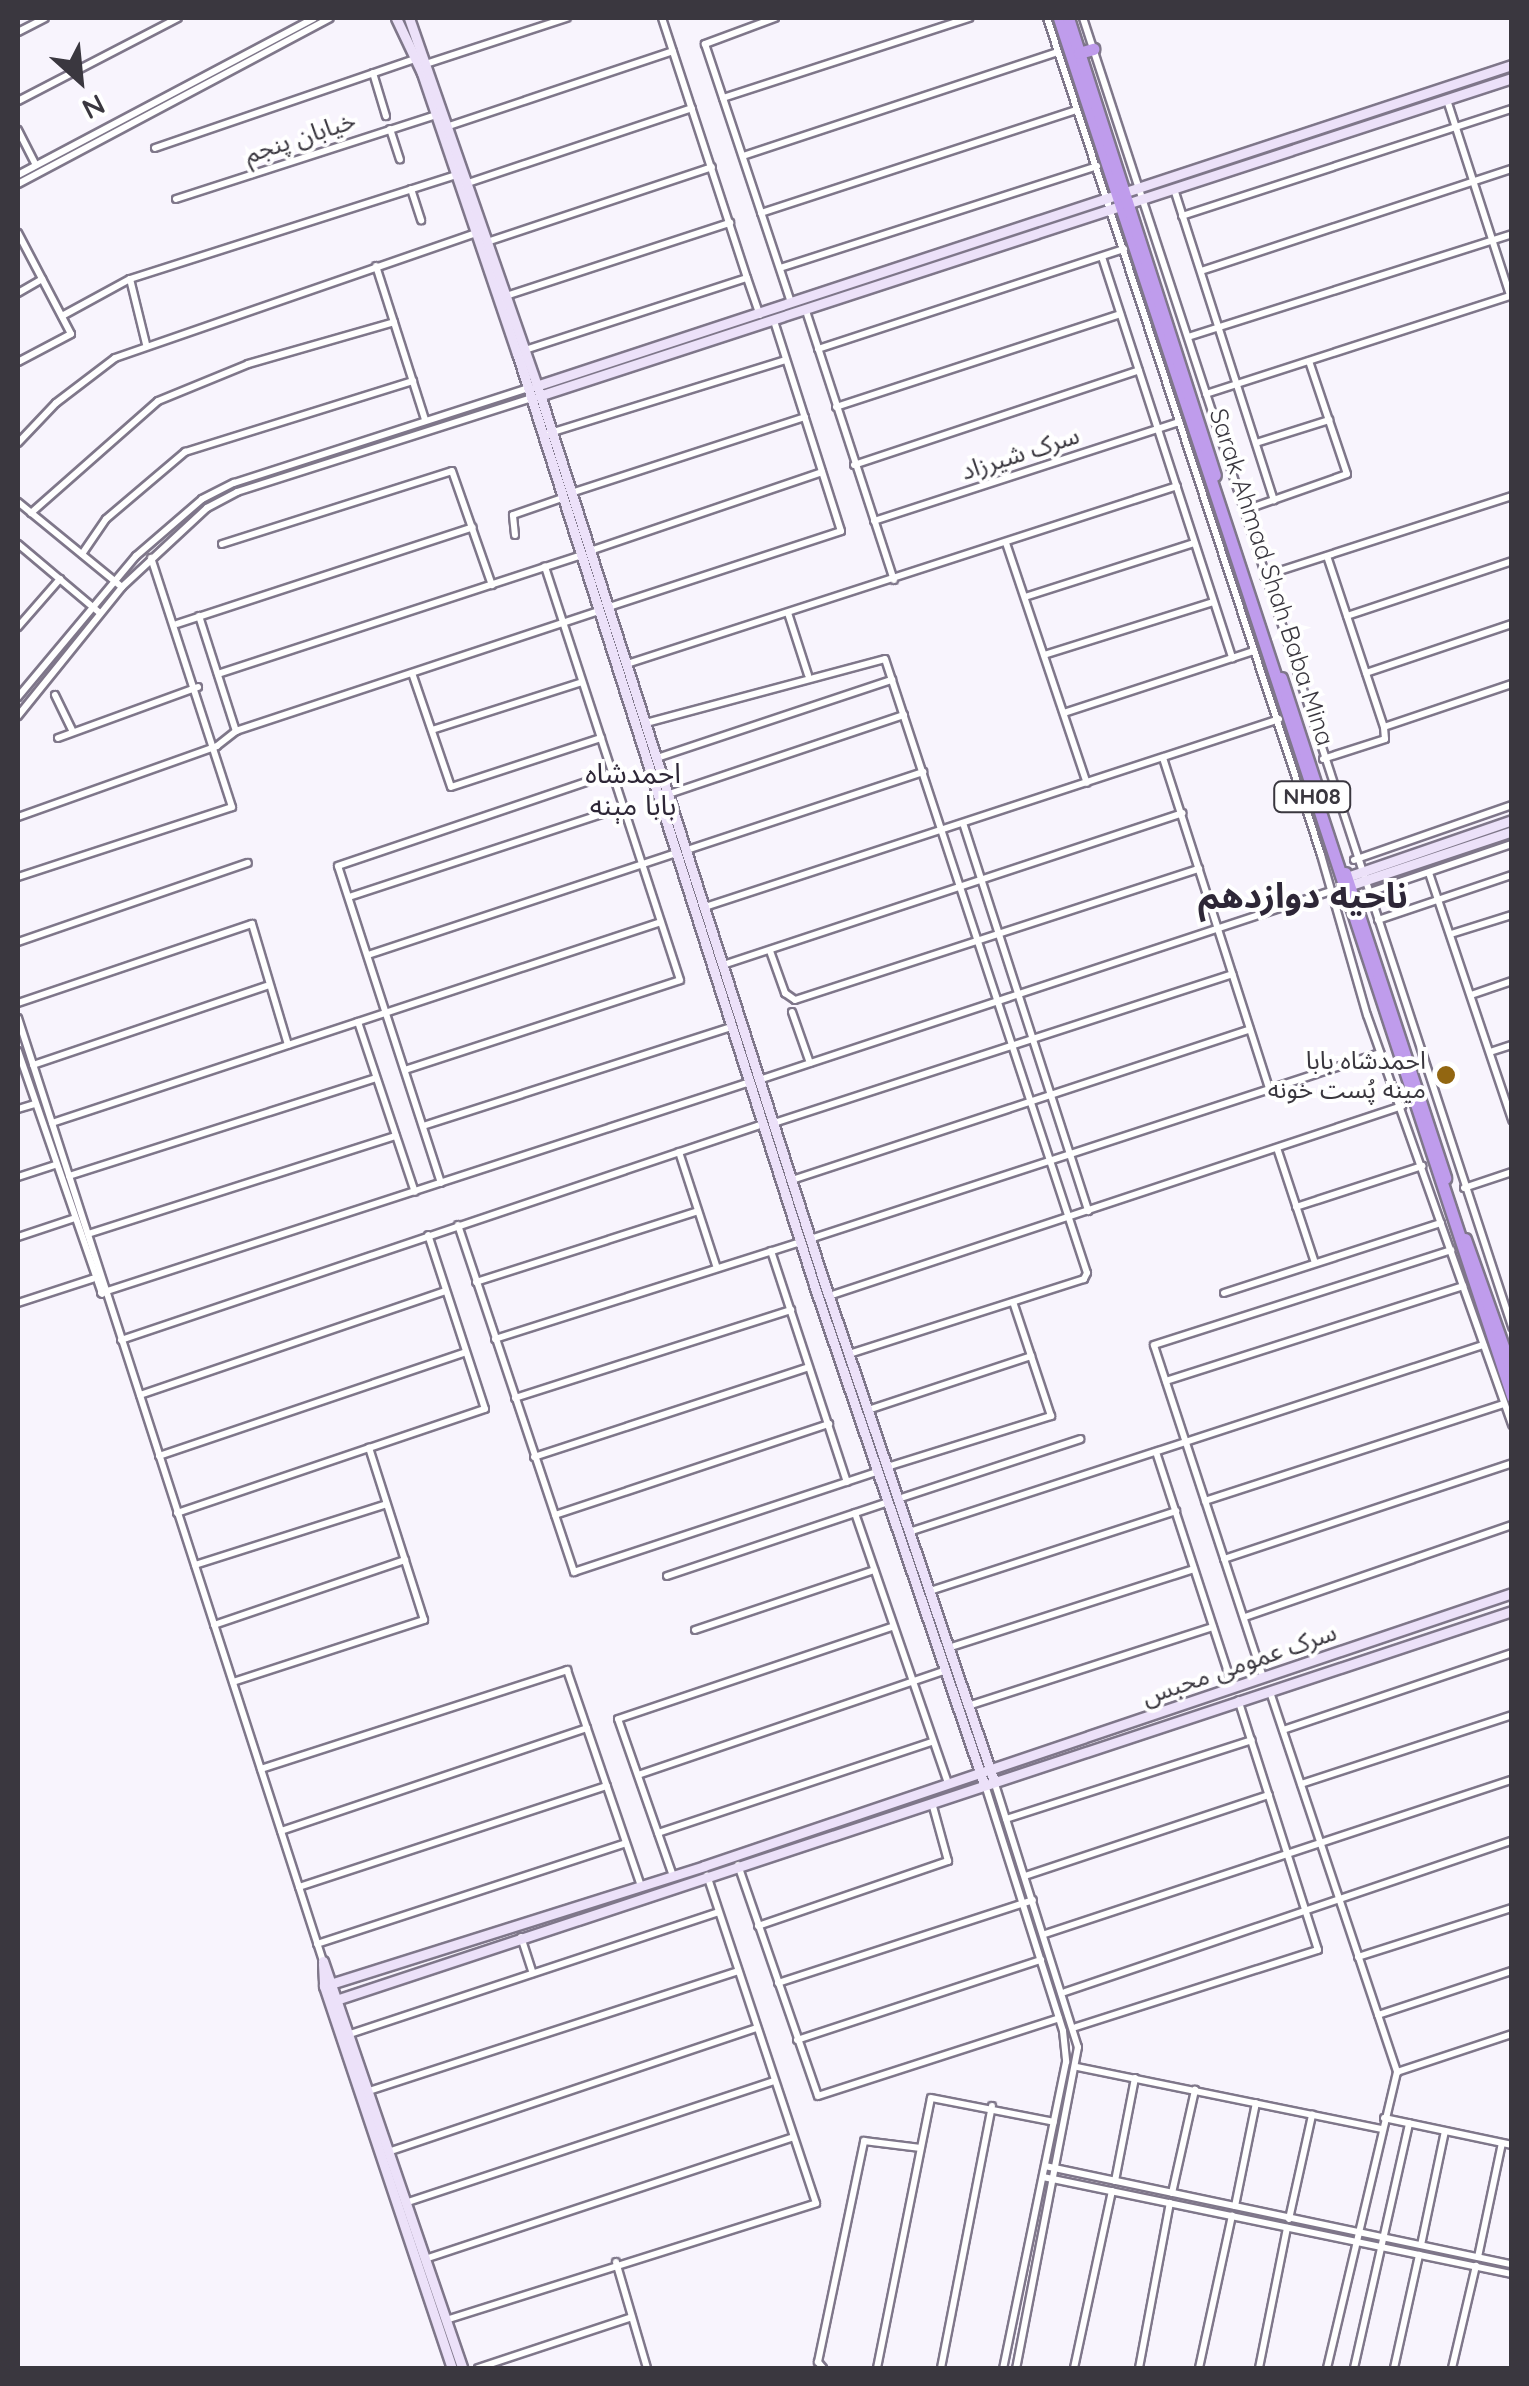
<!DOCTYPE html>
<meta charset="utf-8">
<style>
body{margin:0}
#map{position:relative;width:1529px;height:2386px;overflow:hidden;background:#f8f4fd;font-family:Quicksand,"Noto Sans Arabic",sans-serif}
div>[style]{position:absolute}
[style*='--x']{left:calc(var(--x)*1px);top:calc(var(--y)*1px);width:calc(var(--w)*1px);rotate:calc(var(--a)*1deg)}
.roads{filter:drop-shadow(2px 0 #7f778a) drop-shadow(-2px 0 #7f778a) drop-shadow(0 2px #7f778a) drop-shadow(0 -2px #7f778a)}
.street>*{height:6px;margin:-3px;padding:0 3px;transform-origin:3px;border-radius:3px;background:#fff}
.secondary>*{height:9px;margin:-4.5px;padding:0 4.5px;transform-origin:4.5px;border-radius:4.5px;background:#ece1f9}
.highway>*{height:11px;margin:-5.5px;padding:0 5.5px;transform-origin:5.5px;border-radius:5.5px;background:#bf9cec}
.dots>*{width:28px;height:28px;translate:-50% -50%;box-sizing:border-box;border:5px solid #fff;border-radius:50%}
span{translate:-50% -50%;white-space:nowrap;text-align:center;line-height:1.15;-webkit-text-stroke:8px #fff;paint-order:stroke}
.shield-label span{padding:2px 8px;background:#fff;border:2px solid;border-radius:8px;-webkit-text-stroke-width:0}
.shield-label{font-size:22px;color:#3a373f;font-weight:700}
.street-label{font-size:25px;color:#3a373f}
.poi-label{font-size:25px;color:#3a373f}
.right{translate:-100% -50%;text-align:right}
.neighbourhood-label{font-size:28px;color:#2e2737}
.district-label{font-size:35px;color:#2e2737;font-weight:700}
.frame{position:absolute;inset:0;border:20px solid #3a373f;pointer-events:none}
.north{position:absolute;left:30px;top:30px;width:100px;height:100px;-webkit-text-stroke:8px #fff;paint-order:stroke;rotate:153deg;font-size:28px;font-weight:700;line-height:40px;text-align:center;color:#3a373f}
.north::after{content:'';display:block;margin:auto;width:35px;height:45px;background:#3a373f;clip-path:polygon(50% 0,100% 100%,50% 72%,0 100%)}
</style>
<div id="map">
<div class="roads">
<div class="street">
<i style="--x:662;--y:18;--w:274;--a:71.9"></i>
<i style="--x:775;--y:18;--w:75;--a:159.6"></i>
<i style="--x:705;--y:44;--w:273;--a:71.6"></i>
<i style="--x:1047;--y:18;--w:881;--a:71.87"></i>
<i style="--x:1321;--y:855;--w:166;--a:74"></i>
<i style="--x:1367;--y:1015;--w:435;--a:70.5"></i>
<i style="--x:1083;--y:18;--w:1378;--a:71.85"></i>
<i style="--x:18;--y:32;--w:30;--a:-27"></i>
<i style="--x:429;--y:63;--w:145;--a:-18.1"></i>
<i style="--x:373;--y:73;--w:45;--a:73.2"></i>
<i style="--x:723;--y:98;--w:259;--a:-18"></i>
<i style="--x:1447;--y:100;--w:205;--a:72.1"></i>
<i style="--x:18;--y:101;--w:180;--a:-27.4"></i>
<i style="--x:449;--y:126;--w:236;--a:-18.5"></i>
<i style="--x:390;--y:129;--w:32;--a:72"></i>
<i style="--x:18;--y:130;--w:39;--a:63"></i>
<i style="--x:155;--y:148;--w:275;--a:-18.9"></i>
<i style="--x:743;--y:156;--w:331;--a:-18.3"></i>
<i style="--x:18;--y:175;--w:335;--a:-27.9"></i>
<i style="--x:468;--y:183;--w:236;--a:-18.5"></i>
<i style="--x:18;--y:184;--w:353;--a:-28"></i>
<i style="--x:411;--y:189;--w:33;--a:72"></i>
<i style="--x:1174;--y:189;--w:327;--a:72.2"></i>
<i style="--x:176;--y:199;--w:273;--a:-17.9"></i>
<i style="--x:761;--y:213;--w:332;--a:-18.1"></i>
<i style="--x:1182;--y:216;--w:347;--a:-18"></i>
<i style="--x:18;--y:233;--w:114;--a:62.3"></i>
<i style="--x:71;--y:334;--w:60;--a:152.2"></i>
<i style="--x:487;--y:242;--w:237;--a:-18.4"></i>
<i style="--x:1102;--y:257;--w:422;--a:72"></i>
<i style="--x:376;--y:266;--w:162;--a:72.3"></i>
<i style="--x:780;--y:268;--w:333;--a:-17.8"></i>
<i style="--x:1201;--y:271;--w:327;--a:-18.2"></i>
<i style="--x:130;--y:279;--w:67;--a:76.2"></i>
<i style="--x:18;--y:293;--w:28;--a:-30"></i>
<i style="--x:506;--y:296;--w:236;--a:-18.1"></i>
<i style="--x:806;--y:311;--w:283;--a:71.9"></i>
<i style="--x:62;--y:316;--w:77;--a:-28.6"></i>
<i style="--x:130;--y:279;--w:342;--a:-17.7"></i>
<i style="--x:1188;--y:337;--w:340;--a:-17.6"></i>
<i style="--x:818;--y:349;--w:322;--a:-18.1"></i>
<i style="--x:525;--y:350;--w:233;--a:-18"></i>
<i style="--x:747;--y:278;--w:39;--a:71"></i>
<i style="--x:1206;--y:394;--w:322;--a:-17.9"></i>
<i style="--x:836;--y:407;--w:299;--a:-18.1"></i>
<i style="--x:550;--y:433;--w:247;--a:-17.2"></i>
<i style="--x:18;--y:443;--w:55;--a:-46.5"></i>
<i style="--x:56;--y:403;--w:74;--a:-37.3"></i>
<i style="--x:115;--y:358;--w:381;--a:-19.1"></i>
<i style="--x:1256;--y:443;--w:77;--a:-17.5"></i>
<i style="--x:854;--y:465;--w:300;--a:-18.4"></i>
<i style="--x:571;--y:493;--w:246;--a:-18"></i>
<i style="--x:18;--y:502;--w:134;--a:39.3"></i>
<i style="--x:1245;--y:510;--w:108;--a:-19.4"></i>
<i style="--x:1347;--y:474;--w:119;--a:-108.6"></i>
<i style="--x:31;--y:513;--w:169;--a:-41.4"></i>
<i style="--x:158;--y:401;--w:97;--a:-22.3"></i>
<i style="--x:248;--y:364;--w:152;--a:-16"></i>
<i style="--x:874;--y:521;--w:321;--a:-18"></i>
<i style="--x:515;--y:535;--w:20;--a:-96"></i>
<i style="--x:513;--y:515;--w:52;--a:-19.1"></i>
<i style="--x:1006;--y:543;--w:253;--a:71.4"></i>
<i style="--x:18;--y:544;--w:107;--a:40.1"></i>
<i style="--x:222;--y:544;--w:241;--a:-17.6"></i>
<i style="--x:452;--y:471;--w:121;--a:70.7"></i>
<i style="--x:590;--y:551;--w:245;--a:-18.8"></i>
<i style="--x:82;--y:554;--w:42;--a:-55.6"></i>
<i style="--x:106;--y:519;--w:104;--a:-40.3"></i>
<i style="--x:185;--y:452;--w:239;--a:-17.3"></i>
<i style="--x:1327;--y:556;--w:180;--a:71.6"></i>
<i style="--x:1264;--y:576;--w:261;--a:-17.9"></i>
<i style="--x:1025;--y:597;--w:177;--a:-17.7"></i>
<i style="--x:609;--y:607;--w:244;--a:-18.1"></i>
<i style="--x:841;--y:531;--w:220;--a:-107.7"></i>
<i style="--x:788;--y:613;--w:65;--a:72.1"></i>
<i style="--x:199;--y:616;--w:121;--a:72.2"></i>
<i style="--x:1347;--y:616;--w:174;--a:-18.4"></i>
<i style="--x:177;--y:624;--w:311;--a:-18.1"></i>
<i style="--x:18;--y:627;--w:64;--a:-48.8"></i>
<i style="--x:1044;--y:655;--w:177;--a:-17.4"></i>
<i style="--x:627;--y:664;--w:578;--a:-17.93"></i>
<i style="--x:412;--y:673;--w:120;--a:71.1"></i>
<i style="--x:451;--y:787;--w:158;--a:-18.1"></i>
<i style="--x:1366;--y:673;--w:154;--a:-18.6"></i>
<i style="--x:218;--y:674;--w:381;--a:-18.1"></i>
<i style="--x:55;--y:695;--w:41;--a:64.1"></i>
<i style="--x:18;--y:697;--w:184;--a:-50.1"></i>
<i style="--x:136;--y:556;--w:87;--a:-40.8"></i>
<i style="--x:202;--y:499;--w:36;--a:-27"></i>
<i style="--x:234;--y:483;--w:309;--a:-17.9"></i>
<i style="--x:1064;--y:713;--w:200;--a:-18.1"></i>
<i style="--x:18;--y:716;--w:166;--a:-51.1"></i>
<i style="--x:122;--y:587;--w:116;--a:-42.9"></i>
<i style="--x:207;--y:508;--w:34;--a:-28"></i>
<i style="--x:237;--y:492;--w:309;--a:-17.7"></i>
<i style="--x:646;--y:723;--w:247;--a:-15"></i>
<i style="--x:885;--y:659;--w:646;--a:71.79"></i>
<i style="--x:1087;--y:1273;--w:7;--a:117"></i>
<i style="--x:1084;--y:1279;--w:247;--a:162.3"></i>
<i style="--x:432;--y:730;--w:157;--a:-17.7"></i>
<i style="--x:58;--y:738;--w:149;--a:-20"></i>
<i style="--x:657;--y:758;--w:248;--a:-18.4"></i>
<i style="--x:1163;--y:758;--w:348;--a:72.2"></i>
<i style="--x:1323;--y:759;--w:65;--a:-17.9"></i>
<i style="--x:1385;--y:739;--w:12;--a:-95"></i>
<i style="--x:1384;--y:727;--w:135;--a:-18.6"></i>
<i style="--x:669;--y:794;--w:248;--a:-18.6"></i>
<i style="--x:18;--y:817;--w:211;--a:-19.6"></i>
<i style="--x:217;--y:746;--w:24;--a:-38"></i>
<i style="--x:236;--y:731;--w:381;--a:-18.3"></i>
<i style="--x:963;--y:823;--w:408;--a:72.1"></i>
<i style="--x:687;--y:850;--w:249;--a:-18.3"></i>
<i style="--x:1354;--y:860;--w:167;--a:-19.2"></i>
<i style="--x:1429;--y:873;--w:261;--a:71.4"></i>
<i style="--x:18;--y:877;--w:225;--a:-18.1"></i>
<i style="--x:232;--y:807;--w:262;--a:-108"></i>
<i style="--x:1367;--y:893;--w:153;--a:-18.7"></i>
<i style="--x:349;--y:897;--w:288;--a:-18.2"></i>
<i style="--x:705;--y:907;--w:604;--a:-18.13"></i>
<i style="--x:1378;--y:920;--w:141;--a:-18.6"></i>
<i style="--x:1451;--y:934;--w:64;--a:-17.3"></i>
<i style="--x:18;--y:942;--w:243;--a:-19"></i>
<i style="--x:770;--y:951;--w:45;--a:70.3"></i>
<i style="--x:785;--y:993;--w:12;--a:35"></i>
<i style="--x:795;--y:1000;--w:425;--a:-18"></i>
<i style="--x:368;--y:955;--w:325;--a:-18.3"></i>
<i style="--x:723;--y:965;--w:484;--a:-18.3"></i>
<i style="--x:1471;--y:995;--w:43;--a:-18.9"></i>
<i style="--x:18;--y:1003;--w:247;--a:-18.7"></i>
<i style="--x:252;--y:924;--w:126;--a:73.4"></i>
<i style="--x:792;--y:1012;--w:54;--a:70.6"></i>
<i style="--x:18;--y:1018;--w:991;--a:72.08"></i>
<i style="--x:358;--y:1022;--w:179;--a:71.5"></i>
<i style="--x:18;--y:1051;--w:257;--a:70.9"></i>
<i style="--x:1490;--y:1052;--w:23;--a:-18"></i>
<i style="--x:33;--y:1065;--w:246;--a:-18.7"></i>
<i style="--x:405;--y:1070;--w:289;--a:-18.1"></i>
<i style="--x:680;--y:980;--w:435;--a:-108.1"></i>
<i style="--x:759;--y:1080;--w:602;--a:-18.28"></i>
<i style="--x:18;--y:1109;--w:17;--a:-17"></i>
<i style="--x:52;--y:1123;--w:641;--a:-18.27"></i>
<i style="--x:774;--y:1123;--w:482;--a:-18"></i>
<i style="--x:423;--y:1126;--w:324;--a:-17.8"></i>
<i style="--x:1277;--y:1148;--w:121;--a:71.7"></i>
<i style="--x:679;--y:1152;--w:122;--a:71.9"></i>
<i style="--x:69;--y:1176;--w:322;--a:-17.7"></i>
<i style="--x:18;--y:1177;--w:38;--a:-18"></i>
<i style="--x:792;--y:1180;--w:482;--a:-18.2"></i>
<i style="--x:441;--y:1183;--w:333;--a:-108"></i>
<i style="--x:338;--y:866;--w:289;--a:-18.7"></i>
<i style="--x:1464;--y:1188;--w:51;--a:-18.4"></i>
<i style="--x:1296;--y:1207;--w:133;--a:-18"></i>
<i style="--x:458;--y:1225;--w:366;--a:71.5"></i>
<i style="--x:574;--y:1572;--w:321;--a:-18.3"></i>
<i style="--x:88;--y:1234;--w:323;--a:-17.7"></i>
<i style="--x:18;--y:1237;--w:57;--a:-18.4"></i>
<i style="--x:810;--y:1239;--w:600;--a:-18.07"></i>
<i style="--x:771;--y:1251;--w:243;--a:71.8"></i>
<i style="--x:476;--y:1282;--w:233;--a:-17.7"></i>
<i style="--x:101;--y:1293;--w:682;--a:-18.01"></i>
<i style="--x:1224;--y:1293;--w:228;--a:-17.9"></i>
<i style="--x:829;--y:1296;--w:604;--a:-18.34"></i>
<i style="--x:18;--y:1303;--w:78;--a:-18"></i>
<i style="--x:495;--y:1339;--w:321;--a:-17.6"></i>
<i style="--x:121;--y:1340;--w:677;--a:-18.6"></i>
<i style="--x:1166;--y:1381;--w:312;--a:-17.7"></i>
<i style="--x:140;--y:1395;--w:323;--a:-18.8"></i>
<i style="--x:515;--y:1398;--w:290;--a:-17.7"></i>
<i style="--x:868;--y:1410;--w:172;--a:-18.3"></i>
<i style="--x:1156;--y:1452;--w:247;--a:71.9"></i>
<i style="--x:159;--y:1456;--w:324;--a:-18.7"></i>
<i style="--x:534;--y:1457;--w:289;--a:-18.1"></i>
<i style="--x:887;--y:1467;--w:172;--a:-17.3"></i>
<i style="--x:1051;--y:1416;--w:120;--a:-108.4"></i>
<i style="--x:898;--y:1499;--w:192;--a:-18.2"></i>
<i style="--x:1205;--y:1501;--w:313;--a:-18"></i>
<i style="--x:177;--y:1513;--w:325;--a:-18.7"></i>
<i style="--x:485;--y:1409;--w:183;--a:-108.1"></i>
<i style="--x:855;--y:1513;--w:286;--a:71"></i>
<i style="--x:555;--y:1515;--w:289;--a:-18.4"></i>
<i style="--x:909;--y:1532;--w:604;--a:-18.04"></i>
<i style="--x:1224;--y:1559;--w:304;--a:-18.4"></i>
<i style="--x:195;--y:1565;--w:201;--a:-17.6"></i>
<i style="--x:667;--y:1576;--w:233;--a:-18.5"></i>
<i style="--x:930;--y:1591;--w:259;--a:-18"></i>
<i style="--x:1245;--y:1617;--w:282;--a:-19"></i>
<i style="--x:214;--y:1625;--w:202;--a:-18.8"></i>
<i style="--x:695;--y:1630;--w:189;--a:-18.5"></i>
<i style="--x:948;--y:1648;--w:258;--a:-17.8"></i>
<i style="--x:1263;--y:1677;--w:349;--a:-108.2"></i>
<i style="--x:1154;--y:1345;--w:312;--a:-17.7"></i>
<i style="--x:233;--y:1682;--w:201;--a:-18"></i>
<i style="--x:424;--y:1620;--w:181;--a:-107.7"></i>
<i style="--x:1270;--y:1692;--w:401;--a:71.5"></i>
<i style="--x:1397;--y:2072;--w:304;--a:103.3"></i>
<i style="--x:968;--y:1706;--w:257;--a:-17.9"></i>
<i style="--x:1283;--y:1730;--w:242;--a:-18.6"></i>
<i style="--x:261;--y:1769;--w:322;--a:-17.9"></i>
<i style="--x:567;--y:1670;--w:228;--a:71.1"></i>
<i style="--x:638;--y:1775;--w:323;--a:-18.8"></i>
<i style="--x:994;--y:1781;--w:279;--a:72.5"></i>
<i style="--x:1078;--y:2047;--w:327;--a:100.9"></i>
<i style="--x:1301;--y:1784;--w:222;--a:-18.1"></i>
<i style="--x:985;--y:1785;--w:258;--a:72.4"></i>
<i style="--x:1063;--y:2031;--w:31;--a:84"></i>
<i style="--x:1066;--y:2062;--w:312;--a:101.6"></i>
<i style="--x:1006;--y:1819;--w:258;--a:-17.8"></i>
<i style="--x:281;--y:1831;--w:323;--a:-18.6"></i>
<i style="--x:658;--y:1833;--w:289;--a:-18.4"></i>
<i style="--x:738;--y:1865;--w:244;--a:70.9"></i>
<i style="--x:818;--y:2096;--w:253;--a:-17.9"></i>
<i style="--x:673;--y:1876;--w:166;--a:-109.3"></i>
<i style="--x:618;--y:1719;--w:289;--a:-18.6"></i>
<i style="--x:1025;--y:1876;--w:257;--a:-18.4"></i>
<i style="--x:299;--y:1887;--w:324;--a:-18.2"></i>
<i style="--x:758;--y:1926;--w:201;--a:-18.9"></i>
<i style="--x:948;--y:1861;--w:60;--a:-105.4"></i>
<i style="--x:1045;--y:1934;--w:492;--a:-18.3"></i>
<i style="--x:521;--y:1937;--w:38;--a:72"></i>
<i style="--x:317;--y:1944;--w:325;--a:-18.1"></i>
<i style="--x:1358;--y:1957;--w:162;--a:-17.7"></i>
<i style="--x:778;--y:1983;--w:268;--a:-18"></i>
<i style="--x:1065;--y:1992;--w:472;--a:-18.7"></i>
<i style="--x:1378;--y:2015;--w:141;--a:-18.2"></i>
<i style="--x:1076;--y:2027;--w:254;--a:-17.7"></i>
<i style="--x:1318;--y:1950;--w:262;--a:-107.7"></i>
<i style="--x:350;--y:2034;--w:388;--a:-18.3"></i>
<i style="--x:797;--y:2040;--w:257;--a:-18.2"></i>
<i style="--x:1077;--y:2067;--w:311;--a:11.5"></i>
<i style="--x:1397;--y:2072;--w:121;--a:-18.3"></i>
<i style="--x:369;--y:2091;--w:388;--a:-18"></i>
<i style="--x:1384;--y:2118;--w:131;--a:11.9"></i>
<i style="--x:388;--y:2152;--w:388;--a:-18.6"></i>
<i style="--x:1045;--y:2166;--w:477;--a:11.9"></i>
<i style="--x:1043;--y:2177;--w:479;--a:11.7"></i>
<i style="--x:1115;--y:2181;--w:105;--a:-79"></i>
<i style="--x:1172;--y:2193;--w:106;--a:-77.4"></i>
<i style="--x:405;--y:2203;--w:389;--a:-18.3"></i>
<i style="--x:1235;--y:2206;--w:105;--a:-78.5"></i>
<i style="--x:1289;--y:2219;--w:107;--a:-77.5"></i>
<i style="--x:1421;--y:2245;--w:116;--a:-78.1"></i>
<i style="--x:1478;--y:2257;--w:116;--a:-78.1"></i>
<i style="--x:425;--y:2259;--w:388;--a:-18.3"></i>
<i style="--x:616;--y:2262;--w:110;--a:73.7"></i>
<i style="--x:446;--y:2320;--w:388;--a:-17.5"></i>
<i style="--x:816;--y:2203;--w:345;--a:-108.4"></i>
<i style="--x:478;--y:2368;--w:162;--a:-18.3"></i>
<i style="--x:823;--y:2368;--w:8;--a:-130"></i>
<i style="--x:818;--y:2362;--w:226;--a:-78.2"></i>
<i style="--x:864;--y:2141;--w:57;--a:7"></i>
<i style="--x:877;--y:2368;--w:275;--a:-78.7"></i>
<i style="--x:931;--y:2098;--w:125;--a:11"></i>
<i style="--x:941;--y:2368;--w:267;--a:-79"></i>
<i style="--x:1074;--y:2368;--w:181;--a:-77.9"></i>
<i style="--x:1139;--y:2368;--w:168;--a:-79.4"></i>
<i style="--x:1199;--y:2368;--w:156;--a:-77.8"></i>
<i style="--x:1259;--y:2368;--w:143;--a:-78.7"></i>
<i style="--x:1354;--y:2368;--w:251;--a:-77.3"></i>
<i style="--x:1394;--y:2368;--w:116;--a:-77.5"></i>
<i style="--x:1452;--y:2368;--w:105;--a:-76.8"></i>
</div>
<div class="secondary">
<i style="--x:396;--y:18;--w:61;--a:64.7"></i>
<i style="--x:422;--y:73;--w:296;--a:71.3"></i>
<i style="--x:517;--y:353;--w:978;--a:72.32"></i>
<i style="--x:814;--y:1285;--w:527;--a:71.19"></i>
<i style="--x:409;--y:18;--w:389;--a:70.8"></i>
<i style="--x:537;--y:385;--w:942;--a:72.26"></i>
<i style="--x:824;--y:1282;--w:527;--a:71.19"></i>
<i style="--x:536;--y:386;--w:1027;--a:-18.21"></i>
<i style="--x:539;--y:396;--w:1024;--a:-18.1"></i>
<i style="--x:1344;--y:878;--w:178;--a:-19"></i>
<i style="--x:1345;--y:887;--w:176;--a:-18.5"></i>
<i style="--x:323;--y:1961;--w:430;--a:71.1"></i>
<i style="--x:323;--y:1964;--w:22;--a:87"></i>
<i style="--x:324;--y:1986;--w:403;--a:71.5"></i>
<i style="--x:324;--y:1986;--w:398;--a:-17.5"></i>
<i style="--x:704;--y:1866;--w:853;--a:-18.67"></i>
<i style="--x:330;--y:2002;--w:1245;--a:-18.3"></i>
</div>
<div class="highway">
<i style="--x:1059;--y:18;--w:1451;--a:71.8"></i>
<i style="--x:1068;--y:18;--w:480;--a:72.2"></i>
<i style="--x:1079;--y:53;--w:15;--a:-16"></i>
<i style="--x:1281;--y:678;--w:117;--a:72"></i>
<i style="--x:1345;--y:873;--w:321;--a:71.8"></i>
<i style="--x:1465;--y:1239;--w:141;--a:70.5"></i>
</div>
</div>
<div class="dots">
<i style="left:1446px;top:1075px;background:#926611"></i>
</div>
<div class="shield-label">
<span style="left:1312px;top:797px">NH08</span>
</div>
<div class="street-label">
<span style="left:300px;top:137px;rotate:-18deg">خیابان پنجم</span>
<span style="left:1020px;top:453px;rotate:-18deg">سرک شیرزاد</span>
<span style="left:1272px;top:577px;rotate:72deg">Sarak Ahmad Shah Baba Mina</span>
<span style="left:1239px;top:1664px;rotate:-19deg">سرک عمومی محبس</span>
</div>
<div class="poi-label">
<span class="right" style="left:1426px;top:1075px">احمدشاه بابا<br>مینه پُست خونه</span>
</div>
<div class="neighbourhood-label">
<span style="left:633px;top:789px">احمدشاه<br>بابا مېنه</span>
</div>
<div class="district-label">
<span style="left:1303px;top:895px">ناحیه دوازدهم</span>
</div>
<div class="frame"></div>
<div class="north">N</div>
</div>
